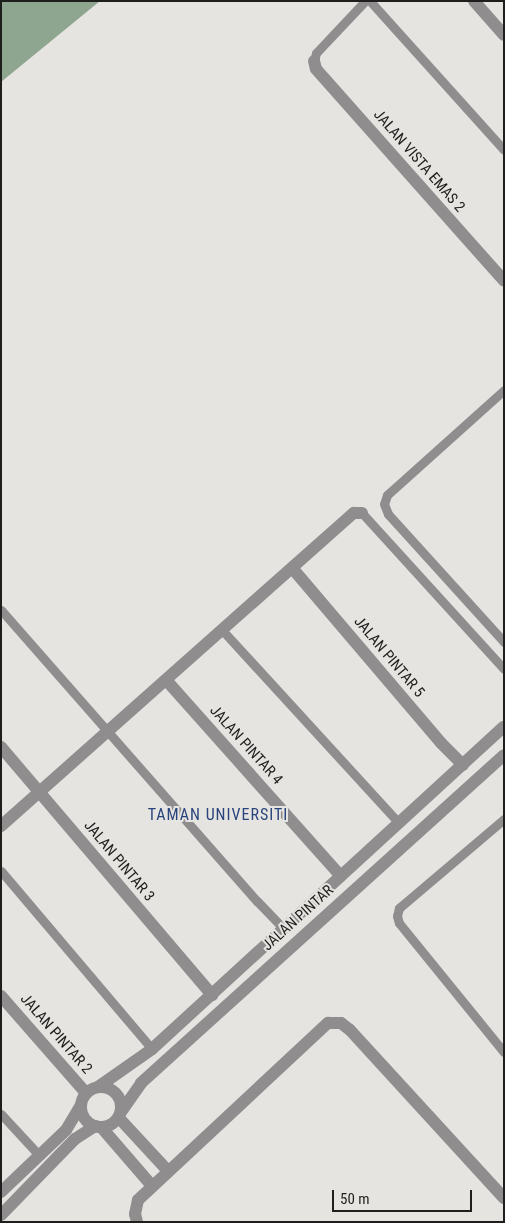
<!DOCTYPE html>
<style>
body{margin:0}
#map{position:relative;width:505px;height:1223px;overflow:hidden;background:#e5e4e1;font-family:"Roboto Condensed",sans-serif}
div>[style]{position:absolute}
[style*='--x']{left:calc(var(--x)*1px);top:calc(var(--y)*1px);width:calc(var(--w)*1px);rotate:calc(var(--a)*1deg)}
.forest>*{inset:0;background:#8ea58f}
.lane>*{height:9px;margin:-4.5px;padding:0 4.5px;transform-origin:4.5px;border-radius:4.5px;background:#8f8d8d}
.street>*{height:12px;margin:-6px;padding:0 6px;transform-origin:6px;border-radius:6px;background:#8f8d8d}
.street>.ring{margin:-6px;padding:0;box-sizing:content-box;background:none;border:12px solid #8f8d8d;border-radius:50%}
span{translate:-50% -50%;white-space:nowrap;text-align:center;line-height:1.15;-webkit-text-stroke:4px #e5e4e1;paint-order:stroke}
.street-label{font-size:15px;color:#1e1e1d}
.neighbourhood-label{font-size:16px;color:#29437b;letter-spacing:1px}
.frame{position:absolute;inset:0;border:2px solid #1e1e1d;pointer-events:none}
.scale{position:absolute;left:332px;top:1190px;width:140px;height:22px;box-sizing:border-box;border:2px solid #1e1e1d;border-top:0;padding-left:6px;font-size:15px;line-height:18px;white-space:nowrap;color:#1e1e1d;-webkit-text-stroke:4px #e5e4e1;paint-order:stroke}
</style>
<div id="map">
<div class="forest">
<i style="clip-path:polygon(1px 1px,100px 1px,1px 82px)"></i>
</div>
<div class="lane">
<i style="--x:370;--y:1;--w:200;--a:48"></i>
<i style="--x:314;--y:61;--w:8;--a:-76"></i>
<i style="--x:316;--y:53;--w:71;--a:-46.7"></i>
<i style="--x:504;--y:390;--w:157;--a:138.1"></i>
<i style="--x:387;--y:495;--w:9;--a:108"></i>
<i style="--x:384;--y:504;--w:11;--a:68"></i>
<i style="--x:388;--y:514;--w:173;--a:47.8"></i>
<i style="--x:362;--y:513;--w:211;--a:47.7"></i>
<i style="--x:1;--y:610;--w:388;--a:48.7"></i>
<i style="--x:257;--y:901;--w:39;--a:46"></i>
<i style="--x:223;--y:631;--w:260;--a:47.5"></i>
<i style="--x:504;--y:819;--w:138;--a:139.7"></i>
<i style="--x:399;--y:908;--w:8;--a:104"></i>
<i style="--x:397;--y:916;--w:7;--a:74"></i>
<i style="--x:399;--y:923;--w:166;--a:50.9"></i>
<i style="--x:1;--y:871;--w:233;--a:49.7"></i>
<i style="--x:1;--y:1114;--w:56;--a:47.2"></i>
</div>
<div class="street">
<i style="--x:474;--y:1;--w:45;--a:48.6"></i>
<i style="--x:314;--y:61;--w:8;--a:76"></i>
<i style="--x:316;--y:69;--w:283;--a:48.4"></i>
<i style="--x:293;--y:569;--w:228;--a:49.6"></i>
<i style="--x:441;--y:743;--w:31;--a:45"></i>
<i style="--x:167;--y:681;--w:261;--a:48.3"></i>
<i style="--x:1;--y:747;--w:326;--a:49.6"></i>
<i style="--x:1;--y:826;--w:472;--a:-41.6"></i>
<i style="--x:354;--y:513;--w:8;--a:0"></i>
<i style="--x:1;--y:996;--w:129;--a:48.8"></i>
<i class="ring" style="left:81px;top:1087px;width:28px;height:28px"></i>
<i style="--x:98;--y:1087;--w:66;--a:-35.1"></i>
<i style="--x:152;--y:1049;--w:477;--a:-42.5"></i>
<i style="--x:121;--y:1112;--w:35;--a:-55"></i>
<i style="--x:141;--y:1083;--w:489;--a:-42.1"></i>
<i style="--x:119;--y:1118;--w:72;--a:47.2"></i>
<i style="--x:102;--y:1128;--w:77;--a:49.2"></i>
<i style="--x:1;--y:1192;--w:90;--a:-43.6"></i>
<i style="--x:66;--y:1130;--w:29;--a:-59"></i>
<i style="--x:1;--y:1215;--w:106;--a:-45.8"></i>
<i style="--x:75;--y:1139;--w:24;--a:-33"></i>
<i style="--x:137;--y:1222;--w:8;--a:-104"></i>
<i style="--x:135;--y:1214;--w:14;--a:-78"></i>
<i style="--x:138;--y:1200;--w:260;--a:-43"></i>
<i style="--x:328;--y:1023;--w:13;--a:0"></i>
<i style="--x:341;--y:1023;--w:11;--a:38"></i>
<i style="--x:350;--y:1030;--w:228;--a:47.5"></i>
</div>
<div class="street-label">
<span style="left:419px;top:161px;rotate:49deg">JALAN VISTA EMAS 2</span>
<span style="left:389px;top:657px;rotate:50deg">JALAN PINTAR 5</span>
<span style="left:246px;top:745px;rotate:48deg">JALAN PINTAR 4</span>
<span style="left:119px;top:861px;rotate:50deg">JALAN PINTAR 3</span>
<span style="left:298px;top:918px;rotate:-42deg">JALAN PINTAR</span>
<span style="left:56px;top:1034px;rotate:49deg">JALAN PINTAR 2</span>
</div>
<div class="neighbourhood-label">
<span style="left:218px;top:815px">TAMAN UNIVERSITI</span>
</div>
<div class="frame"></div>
<div class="scale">50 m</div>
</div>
